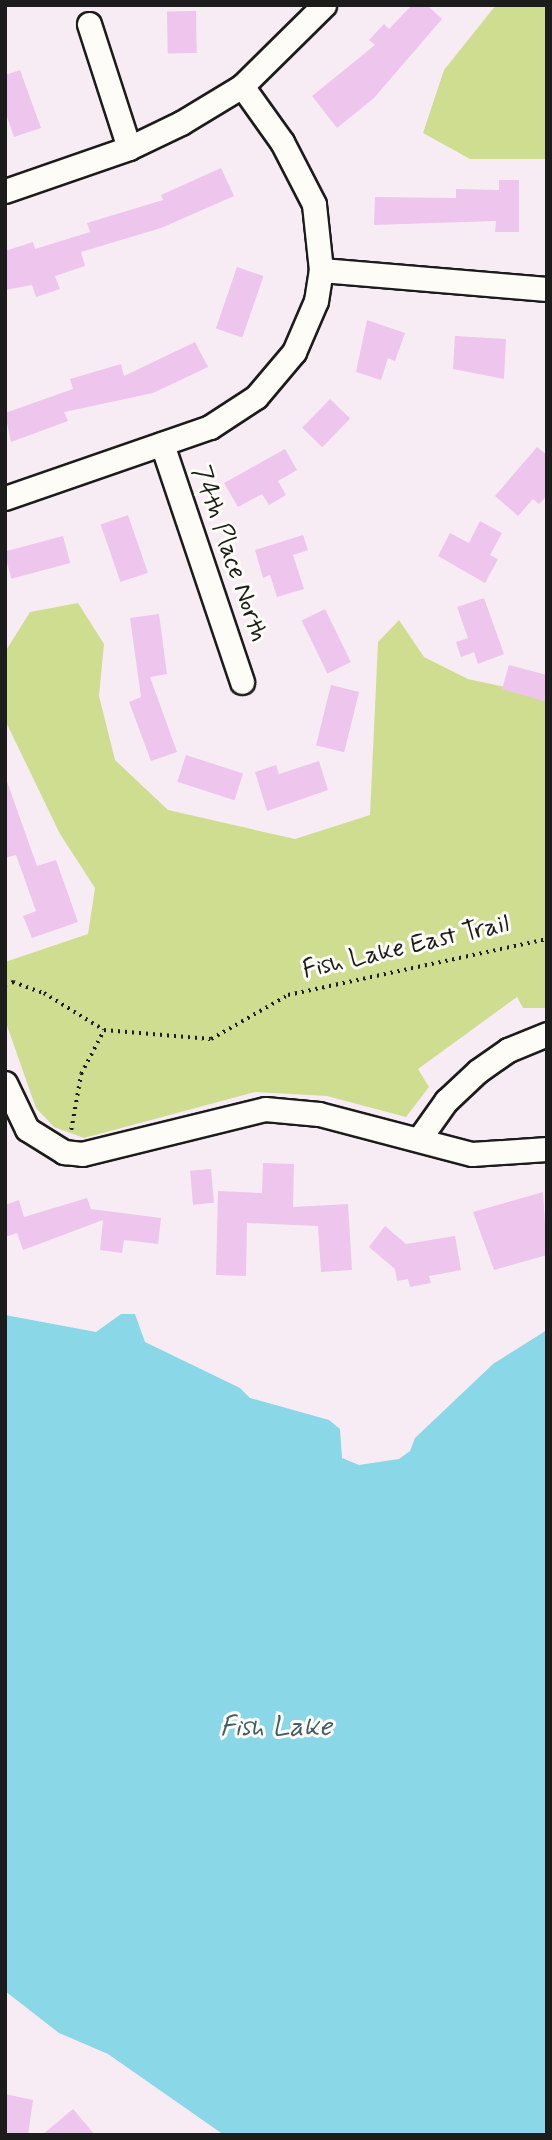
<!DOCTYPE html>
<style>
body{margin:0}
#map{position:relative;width:552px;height:2140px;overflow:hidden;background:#f8ecf4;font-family:Mynerve,sans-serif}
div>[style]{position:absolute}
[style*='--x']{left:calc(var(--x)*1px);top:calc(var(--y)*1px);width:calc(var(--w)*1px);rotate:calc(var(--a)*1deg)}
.green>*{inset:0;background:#cfdd91}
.water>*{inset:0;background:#89d7e7}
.building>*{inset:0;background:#eec5ec;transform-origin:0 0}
.path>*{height:3.5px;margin-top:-1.75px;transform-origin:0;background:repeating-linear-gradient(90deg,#1c1c1c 0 2px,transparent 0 7px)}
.roads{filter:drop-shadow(2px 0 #1c1c1c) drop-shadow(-2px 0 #1c1c1c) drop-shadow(0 2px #1c1c1c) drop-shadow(0 -2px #1c1c1c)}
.minor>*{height:23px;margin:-11.5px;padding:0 11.5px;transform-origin:11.5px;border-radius:11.5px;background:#fdfcf7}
span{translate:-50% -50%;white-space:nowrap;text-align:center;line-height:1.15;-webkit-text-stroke:6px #fdfcf7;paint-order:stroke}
.street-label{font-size:26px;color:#1c1c1c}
.water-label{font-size:28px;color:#425d63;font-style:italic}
.frame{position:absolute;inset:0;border:7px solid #1c1c1c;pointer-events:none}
</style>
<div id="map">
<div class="green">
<i style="clip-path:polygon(496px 5px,547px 5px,547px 159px,470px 159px,423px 133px,444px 70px)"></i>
<i style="clip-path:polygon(78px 603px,104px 644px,99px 696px,115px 760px,168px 810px,295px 839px,370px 815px,378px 642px,399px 620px,424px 657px,468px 679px,547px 696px,547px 1008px,523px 1008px,517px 997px,418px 1069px,429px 1087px,406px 1117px,327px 1096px,255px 1092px,84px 1138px,54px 1127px,36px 1108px,5px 1020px,5px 962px,88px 934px,95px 888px,60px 834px,5px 720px,5px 652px,30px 612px)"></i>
</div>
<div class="water">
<i style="clip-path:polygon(121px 1314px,135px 1314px,145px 1342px,240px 1388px,250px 1398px,329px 1420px,340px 1429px,342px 1458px,359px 1465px,399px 1459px,410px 1451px,415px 1438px,493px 1364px,547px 1330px,547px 2135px,224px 2135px,108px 2054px,59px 2033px,5px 1991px,5px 1315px,96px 1332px)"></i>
</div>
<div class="building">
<i style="clip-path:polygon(412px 5px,427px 5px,442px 19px,374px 98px,337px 128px,312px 96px,375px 45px,369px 40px,384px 24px,389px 29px)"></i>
<i style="left:196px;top:11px;width:42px;height:29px;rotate:89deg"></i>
<i style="clip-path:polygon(20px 70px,41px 128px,14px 137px,5px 111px,5px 75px)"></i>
<i style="clip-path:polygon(221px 168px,234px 196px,161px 228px,81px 252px,85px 266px,55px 276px,60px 289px,36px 297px,32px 285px,5px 290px,5px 251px,33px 242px,35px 249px,90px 232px,87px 223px,163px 200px,161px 195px)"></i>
<i style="clip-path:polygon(499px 180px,519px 180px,519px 232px,495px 232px,496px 221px,374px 225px,375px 197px,456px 198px,456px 189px,499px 190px)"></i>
<i style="left:237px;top:267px;width:28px;height:65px;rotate:19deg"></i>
<i style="clip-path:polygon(367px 320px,405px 333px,395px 361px,388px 358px,381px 380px,356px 372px)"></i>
<i style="clip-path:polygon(455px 336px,506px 339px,504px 379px,453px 369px)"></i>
<i style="clip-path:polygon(195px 342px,208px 367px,153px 393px,64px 412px,68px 421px,11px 442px,5px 413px,73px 389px,70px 379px,121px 364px,124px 376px)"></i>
<i style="left:330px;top:399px;width:28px;height:40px;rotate:44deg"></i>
<i style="clip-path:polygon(537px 447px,547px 455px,547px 496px,539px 504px,533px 499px,518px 516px,495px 496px)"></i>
<i style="clip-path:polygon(285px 449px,297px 470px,278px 481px,286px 495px,269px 505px,262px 494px,238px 507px,224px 483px)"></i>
<i style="left:128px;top:515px;width:61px;height:29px;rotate:71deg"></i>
<i style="clip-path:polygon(480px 521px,502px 533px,490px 555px,498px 559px,485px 583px,438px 556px,450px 533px,469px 543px)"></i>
<i style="clip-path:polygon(303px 535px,308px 550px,293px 555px,304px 589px,277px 597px,270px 575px,263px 578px,255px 550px)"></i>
<i style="left:63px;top:536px;width:28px;height:61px;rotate:75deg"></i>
<i style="clip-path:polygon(484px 598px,504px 654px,478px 664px,474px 652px,461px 657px,456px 642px,468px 638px,457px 607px)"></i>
<i style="left:325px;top:609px;width:59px;height:26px;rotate:64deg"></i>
<i style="clip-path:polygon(159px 614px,167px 674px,150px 677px,177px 752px,151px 761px,129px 702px,141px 697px,130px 618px)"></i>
<i style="clip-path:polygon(509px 665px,547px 675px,547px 702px,502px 689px)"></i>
<i style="left:331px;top:685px;width:29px;height:62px;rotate:14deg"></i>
<i style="left:186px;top:755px;width:60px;height:28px;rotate:18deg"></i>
<i style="clip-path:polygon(319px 761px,328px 790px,267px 811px,255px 772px,276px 765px,279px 774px)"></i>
<i style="clip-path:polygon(5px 776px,37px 866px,56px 860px,78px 922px,32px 938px,23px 916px,36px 911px,16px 855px,5px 858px)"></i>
<i style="clip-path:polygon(263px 1163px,294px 1164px,293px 1207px,348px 1204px,352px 1270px,321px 1272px,318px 1226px,247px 1223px,246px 1276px,216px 1275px,218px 1191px,262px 1193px)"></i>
<i style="left:211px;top:1169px;width:34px;height:21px;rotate:85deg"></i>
<i style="clip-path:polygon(543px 1192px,547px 1255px,494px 1270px,473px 1212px)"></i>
<i style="clip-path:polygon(87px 1198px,91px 1209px,161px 1218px,158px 1244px,124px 1240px,122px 1253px,100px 1250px,103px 1220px,23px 1250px,17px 1233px,5px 1237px,5px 1205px,19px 1200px,24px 1217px)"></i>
<i style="clip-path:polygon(385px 1226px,406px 1244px,455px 1236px,461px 1270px,429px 1276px,431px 1283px,410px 1287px,408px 1279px,397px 1281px,395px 1269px,369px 1247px)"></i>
<i style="clip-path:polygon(5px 2094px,33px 2100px,28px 2135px,5px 2135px)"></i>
<i style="clip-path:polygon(73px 2109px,95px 2135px,42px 2135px)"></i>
</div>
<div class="path">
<i style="--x:5;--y:985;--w:9;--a:-21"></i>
<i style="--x:13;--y:982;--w:33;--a:20"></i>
<i style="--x:44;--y:993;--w:70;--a:31.7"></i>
<i style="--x:104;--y:1030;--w:107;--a:4.8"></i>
<i style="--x:211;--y:1039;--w:89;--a:-29.7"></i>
<i style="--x:288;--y:995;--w:265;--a:-12.2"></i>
<i style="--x:71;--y:1130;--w:57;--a:-79.9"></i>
<i style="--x:81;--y:1074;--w:50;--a:-62.4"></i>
</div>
<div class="roads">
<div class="minor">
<i style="--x:89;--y:24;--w:130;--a:72.1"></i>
<i style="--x:5;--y:191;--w:131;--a:-19.1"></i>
<i style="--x:129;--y:148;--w:58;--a:-25.7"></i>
<i style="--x:181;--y:123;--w:71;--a:-31.2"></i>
<i style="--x:242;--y:86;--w:115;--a:-44.6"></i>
<i style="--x:321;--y:270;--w:227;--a:4.8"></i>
<i style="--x:162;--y:444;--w:251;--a:71.4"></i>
<i style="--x:5;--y:498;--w:217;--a:-19.1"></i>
<i style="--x:210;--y:427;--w:55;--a:-33.1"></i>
<i style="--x:256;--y:397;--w:59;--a:-49.8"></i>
<i style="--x:294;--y:352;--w:56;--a:-66.7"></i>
<i style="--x:316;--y:301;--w:31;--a:-81"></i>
<i style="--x:321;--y:270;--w:66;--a:-96.1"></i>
<i style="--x:314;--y:204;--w:70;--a:-117.3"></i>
<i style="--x:282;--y:142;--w:69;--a:-125.5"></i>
<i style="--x:5;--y:1083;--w:51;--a:64.4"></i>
<i style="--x:27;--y:1129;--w:44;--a:31.9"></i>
<i style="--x:64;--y:1152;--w:18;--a:6"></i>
<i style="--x:82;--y:1154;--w:188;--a:-13.8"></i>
<i style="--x:265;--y:1109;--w:54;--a:5.3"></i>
<i style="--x:319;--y:1114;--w:158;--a:14.7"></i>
<i style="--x:472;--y:1154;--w:75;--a:-3.8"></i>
<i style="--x:419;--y:1139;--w:47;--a:-54.6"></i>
<i style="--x:446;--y:1101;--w:44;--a:-43.2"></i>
<i style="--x:478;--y:1071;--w:37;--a:-35"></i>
<i style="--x:508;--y:1050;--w:42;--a:-22.3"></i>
</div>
</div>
<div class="street-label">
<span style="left:229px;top:554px;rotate:71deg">74th Place North</span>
<span style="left:406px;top:948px;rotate:-13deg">Fish Lake East Trail</span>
</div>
<div class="water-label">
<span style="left:276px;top:1728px">Fish Lake</span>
</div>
<div class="frame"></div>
</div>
